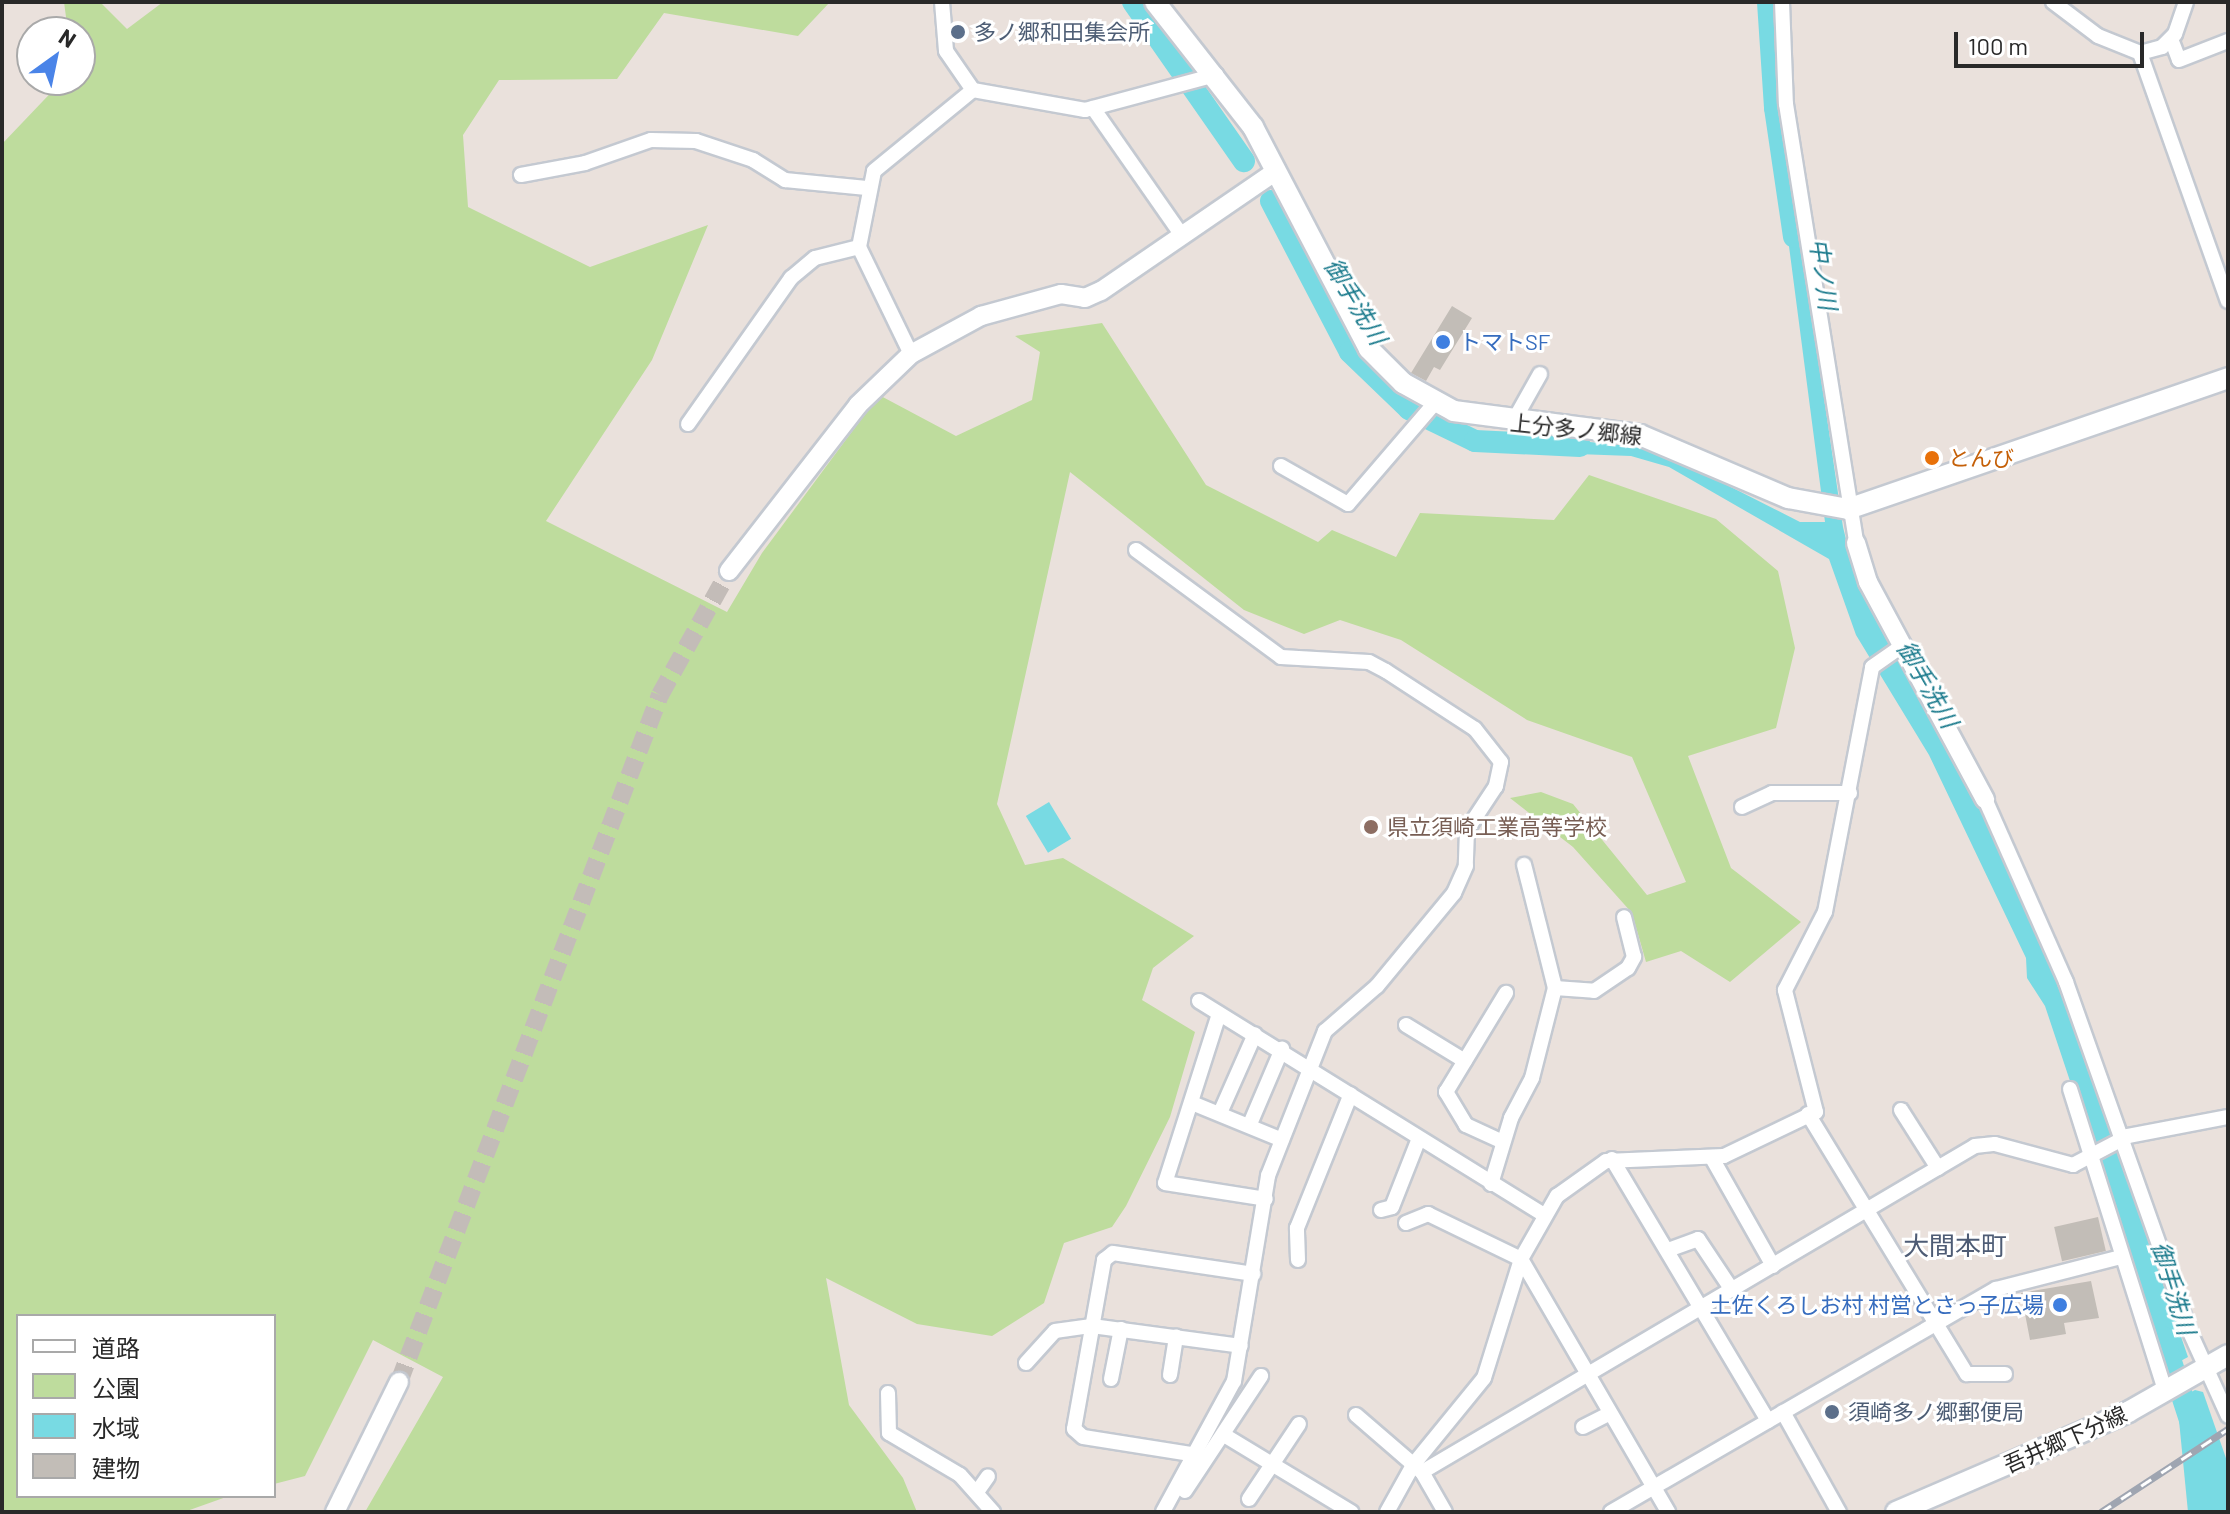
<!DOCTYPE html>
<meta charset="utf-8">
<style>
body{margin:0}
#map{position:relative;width:2230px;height:1514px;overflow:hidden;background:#eae1dc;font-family:Barlow,"Noto Sans JP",sans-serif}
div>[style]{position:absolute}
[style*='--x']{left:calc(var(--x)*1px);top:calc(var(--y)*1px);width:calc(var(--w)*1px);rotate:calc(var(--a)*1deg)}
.green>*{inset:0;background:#bedc9d}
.water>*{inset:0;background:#78dae3;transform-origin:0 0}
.river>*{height:22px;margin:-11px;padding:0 11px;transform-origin:11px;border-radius:11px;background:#78dae3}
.building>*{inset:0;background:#c2bdb7;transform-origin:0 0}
.tertiary-tunnel>*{height:18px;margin-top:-9px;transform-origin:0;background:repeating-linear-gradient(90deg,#c3bcb8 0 18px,transparent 0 27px)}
.roads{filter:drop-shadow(2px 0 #c4c9d1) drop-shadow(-2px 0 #c4c9d1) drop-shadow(0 2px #c4c9d1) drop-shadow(0 -2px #c4c9d1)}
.minor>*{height:14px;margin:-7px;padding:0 7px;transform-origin:7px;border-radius:7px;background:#fff}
.tertiary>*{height:18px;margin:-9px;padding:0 9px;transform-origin:9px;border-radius:9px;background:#fff}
.secondary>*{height:20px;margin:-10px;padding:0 10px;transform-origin:10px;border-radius:10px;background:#fff}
.rail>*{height:7px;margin-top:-3.5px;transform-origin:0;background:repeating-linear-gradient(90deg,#fff 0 12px,#9fa5b1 0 24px);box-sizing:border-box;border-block:2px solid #9fa5b1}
.dots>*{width:22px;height:22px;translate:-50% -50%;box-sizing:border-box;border:4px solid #fff;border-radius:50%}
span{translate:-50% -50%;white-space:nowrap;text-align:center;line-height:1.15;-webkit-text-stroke:6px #fff;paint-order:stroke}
.service-label{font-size:22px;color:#4e5e75}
.left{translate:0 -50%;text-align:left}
.shop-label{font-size:22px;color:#366cbe}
.right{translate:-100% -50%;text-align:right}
.street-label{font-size:22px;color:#292929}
.food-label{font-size:22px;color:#c56008}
.education-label{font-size:22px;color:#785e54}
.water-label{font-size:24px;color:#1a7a8c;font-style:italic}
.quarter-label{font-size:26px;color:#4e5c75}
.frame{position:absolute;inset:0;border:4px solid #292929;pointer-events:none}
.legend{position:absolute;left:16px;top:1314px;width:260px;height:184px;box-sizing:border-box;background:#fff;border:2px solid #a9a9a9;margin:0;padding:10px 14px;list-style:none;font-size:24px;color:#292929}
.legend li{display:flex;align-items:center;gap:16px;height:40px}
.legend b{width:40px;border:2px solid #a9a9a9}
.north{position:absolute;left:16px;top:16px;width:80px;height:80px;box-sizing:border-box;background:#fff;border:2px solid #a9a9a9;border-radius:50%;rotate:33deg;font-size:22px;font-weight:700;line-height:32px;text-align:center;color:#292929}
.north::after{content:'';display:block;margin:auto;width:28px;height:36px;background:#4a84e8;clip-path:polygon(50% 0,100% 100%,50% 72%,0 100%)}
.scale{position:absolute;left:1954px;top:32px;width:190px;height:36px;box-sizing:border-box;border:4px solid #292929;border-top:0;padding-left:10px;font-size:24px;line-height:28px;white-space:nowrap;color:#292929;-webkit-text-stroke:6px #fff;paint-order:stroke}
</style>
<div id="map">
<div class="green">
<i style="clip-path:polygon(64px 2px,100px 2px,127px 29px,163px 2px,830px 2px,798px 36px,664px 13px,617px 79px,499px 80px,463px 135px,468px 207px,590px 267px,708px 225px,652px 360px,546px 521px,727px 612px,762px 553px,879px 395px,956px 436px,1032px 400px,1040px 352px,1015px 336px,1102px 323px,1206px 485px,1318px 542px,1332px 530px,1396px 557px,1420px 513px,1554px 520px,1589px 475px,1716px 519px,1778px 571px,1795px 648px,1776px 728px,1688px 756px,1731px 868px,1801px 922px,1730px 982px,1681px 951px,1646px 962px,1632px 913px,1573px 847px,1510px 798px,1541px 792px,1573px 804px,1647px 895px,1686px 882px,1632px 757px,1527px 720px,1401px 640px,1340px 620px,1304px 634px,1244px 610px,1070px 472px,997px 804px,1025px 865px,1063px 858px,1194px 936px,1153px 968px,1142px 1000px,1195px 1032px,1170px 1117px,1126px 1206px,1112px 1227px,1064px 1243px,1044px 1303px,992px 1336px,917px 1324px,826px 1278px,849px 1405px,903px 1478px,917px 1512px,365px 1512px,443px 1377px,373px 1340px,305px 1476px,274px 1484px,274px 1316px,18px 1316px,18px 1496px,229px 1496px,184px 1512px,2px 1512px,2px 144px,63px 80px,80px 80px,80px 32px,68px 32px)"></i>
</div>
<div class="water">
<i style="clip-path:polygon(1796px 207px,1843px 527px,1855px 576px,1978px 804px,2059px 981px,2188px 1357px,2166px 1369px,2045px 1006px,2027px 978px,2026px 958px,1929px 755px,1856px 635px,1829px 559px,1669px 467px,1631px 456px,1551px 453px,1552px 438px,1656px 449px,1800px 522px,1825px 522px,1784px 208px)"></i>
<i style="left:1049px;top:802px;width:43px;height:27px;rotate:59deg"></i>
<i style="clip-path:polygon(2195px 1390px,2203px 1392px,2228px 1464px,2228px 1512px,2188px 1512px,2177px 1400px)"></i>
</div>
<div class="river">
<i style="--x:1133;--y:2;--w:194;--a:55.1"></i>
<i style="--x:1768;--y:2;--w:106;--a:86.2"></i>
<i style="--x:1775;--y:108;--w:130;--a:81.6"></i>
<i style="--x:1271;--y:201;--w:170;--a:62.4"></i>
<i style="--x:1350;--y:352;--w:82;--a:44"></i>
<i style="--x:1409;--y:409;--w:73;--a:25.9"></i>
<i style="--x:1475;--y:441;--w:105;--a:2.7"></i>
<i style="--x:2163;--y:1337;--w:94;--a:72"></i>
</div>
<div class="building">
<i style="clip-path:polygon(1452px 306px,1472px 318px,1440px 370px,1434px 367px,1426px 381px,1411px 373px)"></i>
<i style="left:2098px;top:1217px;width:35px;height:45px;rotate:77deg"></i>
<i style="clip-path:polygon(2091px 1281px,2099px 1318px,2064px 1323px,2066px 1334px,2030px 1340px,2021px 1293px)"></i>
</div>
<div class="tertiary-tunnel">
<i style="--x:399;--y:1382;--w:735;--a:-69.2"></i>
<i style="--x:660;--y:695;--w:142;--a:-60.9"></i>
</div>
<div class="roads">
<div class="minor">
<i style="--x:942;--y:2;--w:49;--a:85.3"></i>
<i style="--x:946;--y:51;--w:47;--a:55.3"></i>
<i style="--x:1782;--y:2;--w:102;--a:87.8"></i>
<i style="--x:1786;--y:104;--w:445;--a:80.9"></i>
<i style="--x:2053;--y:2;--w:56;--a:37.1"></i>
<i style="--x:2098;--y:36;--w:45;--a:22"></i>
<i style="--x:2140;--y:53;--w:23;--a:-15"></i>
<i style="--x:2162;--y:47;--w:18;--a:-45"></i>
<i style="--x:2175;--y:34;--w:34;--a:-71"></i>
<i style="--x:2171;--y:39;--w:22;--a:69"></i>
<i style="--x:2179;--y:60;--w:53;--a:-21.2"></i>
<i style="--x:2140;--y:53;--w:263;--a:70.5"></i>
<i style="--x:1093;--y:108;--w:154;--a:55.1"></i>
<i style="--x:521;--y:175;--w:65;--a:-10.6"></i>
<i style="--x:585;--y:163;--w:70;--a:-19.2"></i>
<i style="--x:651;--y:140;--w:45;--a:1.3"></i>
<i style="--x:696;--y:141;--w:60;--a:18.4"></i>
<i style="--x:753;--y:160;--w:38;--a:32"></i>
<i style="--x:785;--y:180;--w:82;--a:5.6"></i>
<i style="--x:859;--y:247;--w:119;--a:64.1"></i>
<i style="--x:1513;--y:422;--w:55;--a:-60.6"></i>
<i style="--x:688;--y:424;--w:179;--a:-54.8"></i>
<i style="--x:791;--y:278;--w:31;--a:-40"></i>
<i style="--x:815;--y:258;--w:45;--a:-14"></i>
<i style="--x:859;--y:247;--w:77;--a:-78.8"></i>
<i style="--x:874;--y:171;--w:128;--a:-39.3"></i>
<i style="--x:973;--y:90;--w:114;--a:10.1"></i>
<i style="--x:1085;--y:110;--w:136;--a:-15"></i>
<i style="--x:1281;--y:466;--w:77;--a:29.6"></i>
<i style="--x:1348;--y:504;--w:133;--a:-49.3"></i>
<i style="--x:1136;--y:550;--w:180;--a:36.4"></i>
<i style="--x:1281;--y:657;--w:88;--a:3.3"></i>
<i style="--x:1369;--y:662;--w:19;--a:28"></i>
<i style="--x:1386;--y:671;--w:106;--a:33.1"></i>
<i style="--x:1475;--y:729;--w:42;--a:51.8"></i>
<i style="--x:1501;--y:762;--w:25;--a:102"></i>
<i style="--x:1496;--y:786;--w:53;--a:123.4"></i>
<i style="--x:1467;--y:830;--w:36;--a:92"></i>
<i style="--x:1466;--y:866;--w:30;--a:114"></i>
<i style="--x:1454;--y:893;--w:121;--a:129.6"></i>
<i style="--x:1377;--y:986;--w:69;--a:139.1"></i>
<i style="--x:1325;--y:1031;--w:156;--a:111.5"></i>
<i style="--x:1268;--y:1176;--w:208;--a:99.4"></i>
<i style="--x:1234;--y:1381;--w:149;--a:118.5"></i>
<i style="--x:1985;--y:799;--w:200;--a:66.1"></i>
<i style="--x:2066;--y:982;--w:369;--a:70.5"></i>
<i style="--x:2189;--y:1330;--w:94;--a:65.6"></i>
<i style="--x:1742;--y:807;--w:33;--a:-25"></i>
<i style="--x:1772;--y:793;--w:78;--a:0"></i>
<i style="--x:1555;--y:988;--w:39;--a:4"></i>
<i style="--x:1594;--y:991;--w:41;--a:-34.1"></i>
<i style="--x:1628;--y:968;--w:13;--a:-61"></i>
<i style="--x:1634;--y:957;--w:41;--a:-104"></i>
<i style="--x:1199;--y:1001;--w:404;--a:31.8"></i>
<i style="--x:1219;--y:1014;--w:177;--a:107.7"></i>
<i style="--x:1165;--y:1183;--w:102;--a:9"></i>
<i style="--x:1406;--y:1025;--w:69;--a:31.4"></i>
<i style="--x:2070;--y:1089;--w:316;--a:72.5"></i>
<i style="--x:1192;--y:1103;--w:97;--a:22.3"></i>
<i style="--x:1901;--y:1110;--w:69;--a:57.5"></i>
<i style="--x:1220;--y:1113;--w:86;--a:-66.1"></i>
<i style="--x:1808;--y:1114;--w:305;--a:58.6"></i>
<i style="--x:1967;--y:1374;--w:38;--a:0"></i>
<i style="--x:1250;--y:1124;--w:82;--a:-66.9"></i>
<i style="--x:1503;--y:1142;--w:41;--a:-155.3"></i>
<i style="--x:1466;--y:1125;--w:39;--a:-121"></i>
<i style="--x:1446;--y:1092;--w:116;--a:-58.8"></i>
<i style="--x:1712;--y:1158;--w:124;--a:60.5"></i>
<i style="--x:1612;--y:1159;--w:305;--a:59.2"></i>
<i style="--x:1491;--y:1184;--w:69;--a:-73.1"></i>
<i style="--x:1511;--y:1118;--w:45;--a:-62.3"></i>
<i style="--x:1532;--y:1078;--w:93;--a:-75.7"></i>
<i style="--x:1555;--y:988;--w:127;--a:-104.1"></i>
<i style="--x:1381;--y:1210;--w:11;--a:-15"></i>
<i style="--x:1392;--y:1207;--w:71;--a:-68.5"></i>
<i style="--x:1406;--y:1223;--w:24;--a:-22"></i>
<i style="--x:1428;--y:1214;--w:103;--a:25.8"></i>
<i style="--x:1521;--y:1259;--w:293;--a:59.8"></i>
<i style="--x:1668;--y:1250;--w:32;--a:-20"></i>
<i style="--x:1698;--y:1239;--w:61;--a:56.3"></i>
<i style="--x:1298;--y:1260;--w:32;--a:-92"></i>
<i style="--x:1297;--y:1228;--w:144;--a:-68.1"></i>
<i style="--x:1026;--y:1363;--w:43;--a:-47.8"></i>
<i style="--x:1055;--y:1331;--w:37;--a:-8"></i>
<i style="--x:1092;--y:1326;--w:150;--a:7.6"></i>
<i style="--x:1170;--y:1375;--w:39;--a:-81"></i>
<i style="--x:1111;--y:1379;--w:51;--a:-78.7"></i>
<i style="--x:888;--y:1393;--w:40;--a:88.6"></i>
<i style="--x:889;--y:1433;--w:82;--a:30.6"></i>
<i style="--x:960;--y:1475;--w:50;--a:48.3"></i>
<i style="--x:1783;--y:1412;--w:115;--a:60.8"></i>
<i style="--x:1356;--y:1415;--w:87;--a:40.8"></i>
<i style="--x:1422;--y:1472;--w:46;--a:60.1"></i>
<i style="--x:1583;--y:1427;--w:30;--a:-27"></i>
<i style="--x:1224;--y:1435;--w:149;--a:31.2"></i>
<i style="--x:1197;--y:1455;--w:115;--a:-171"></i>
<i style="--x:1083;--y:1437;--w:12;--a:-138"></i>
<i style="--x:1074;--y:1429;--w:172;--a:-79.9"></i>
<i style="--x:1104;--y:1260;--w:11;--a:-38"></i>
<i style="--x:1113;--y:1253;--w:142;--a:8.5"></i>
<i style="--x:1422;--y:1472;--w:642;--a:-30.52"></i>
<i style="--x:1975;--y:1146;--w:20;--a:-6"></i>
<i style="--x:1995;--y:1144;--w:81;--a:15.1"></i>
<i style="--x:2073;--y:1165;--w:62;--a:-27.8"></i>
<i style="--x:2128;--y:1136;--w:102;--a:-10.8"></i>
<i style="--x:1185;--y:1491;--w:138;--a:-56.5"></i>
<i style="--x:977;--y:1492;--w:19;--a:-55"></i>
<i style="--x:1249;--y:1499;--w:90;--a:-56.3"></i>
<i style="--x:1387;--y:1512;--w:54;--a:-61"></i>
<i style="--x:1413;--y:1465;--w:112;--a:-50.8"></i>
<i style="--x:1484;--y:1378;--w:125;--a:-72.7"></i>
<i style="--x:1521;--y:1259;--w:73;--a:-60.3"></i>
<i style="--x:1557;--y:1196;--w:60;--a:-35.5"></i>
<i style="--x:1606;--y:1161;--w:118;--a:-2.4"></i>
<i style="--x:1724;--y:1156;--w:102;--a:-25.6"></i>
<i style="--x:1816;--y:1112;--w:126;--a:-104.3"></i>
<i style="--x:1785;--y:990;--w:88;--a:-62.9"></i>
<i style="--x:1825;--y:912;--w:249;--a:-79.1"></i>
<i style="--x:1872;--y:667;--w:39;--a:-35"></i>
<i style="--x:1611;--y:1512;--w:445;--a:-30.1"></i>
<i style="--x:1996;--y:1289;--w:129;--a:-14.4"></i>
</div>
<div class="tertiary">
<i style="--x:1856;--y:543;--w:41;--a:72.9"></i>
<i style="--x:1868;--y:582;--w:247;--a:61.7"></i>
<i style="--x:729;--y:571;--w:210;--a:-52.1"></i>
<i style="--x:858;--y:405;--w:74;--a:-43.9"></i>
<i style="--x:911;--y:354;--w:80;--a:-28.5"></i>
<i style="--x:981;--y:316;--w:83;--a:-15.4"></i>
<i style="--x:1061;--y:294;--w:24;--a:9"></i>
<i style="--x:1085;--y:298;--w:17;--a:-24"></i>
<i style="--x:1101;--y:291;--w:212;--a:-34.4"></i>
<i style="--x:335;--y:1512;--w:145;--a:-63.8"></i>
</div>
<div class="secondary">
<i style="--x:1155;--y:2;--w:159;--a:51.9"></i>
<i style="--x:1253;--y:127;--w:250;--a:62.4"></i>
<i style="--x:1369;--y:349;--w:48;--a:45"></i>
<i style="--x:1403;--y:383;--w:58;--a:28.8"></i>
<i style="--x:1454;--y:411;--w:188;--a:7.4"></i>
<i style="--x:1640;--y:435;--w:161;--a:23.1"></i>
<i style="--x:1788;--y:498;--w:61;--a:10.4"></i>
<i style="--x:1848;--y:509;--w:402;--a:-19"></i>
<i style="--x:1896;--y:1512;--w:253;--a:-23.3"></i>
<i style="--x:2128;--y:1412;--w:115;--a:-29.7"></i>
</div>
</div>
<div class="rail">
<i style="--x:2101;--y:1512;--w:152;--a:-33.2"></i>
</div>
<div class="dots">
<i style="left:958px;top:32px;background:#5c6f8a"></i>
<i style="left:1443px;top:342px;background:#3f7fe0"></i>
<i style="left:1932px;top:458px;background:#e8710a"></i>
<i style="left:1371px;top:827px;background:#8d6e63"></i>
<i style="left:2060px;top:1305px;background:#3f7fe0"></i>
<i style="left:1832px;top:1412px;background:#5c6f8a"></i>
</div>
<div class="service-label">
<span class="left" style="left:974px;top:32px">多ノ郷和田集会所</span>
<span class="left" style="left:1848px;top:1412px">須崎多ノ郷郵便局</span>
</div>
<div class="shop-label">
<span class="left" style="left:1459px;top:342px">トマトSF</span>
<span class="right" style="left:2044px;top:1305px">土佐くろしお村 村営とさっ子広場</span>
</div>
<div class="street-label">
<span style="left:1576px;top:429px;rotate:6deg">上分多ノ郷線</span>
<span style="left:2065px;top:1439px;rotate:-24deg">吾井郷下分線</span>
</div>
<div class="food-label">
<span class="left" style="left:1948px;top:458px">とんび</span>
</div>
<div class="education-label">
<span class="left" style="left:1387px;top:827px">県立須崎工業高等学校</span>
</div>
<div class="water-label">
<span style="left:1824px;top:274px;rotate:82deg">中ノ川</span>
<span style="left:1356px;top:301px;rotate:59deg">御手洗川</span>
<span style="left:1928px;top:684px;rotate:60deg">御手洗川</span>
<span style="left:2174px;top:1288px;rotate:73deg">御手洗川</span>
</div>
<div class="quarter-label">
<span style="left:1955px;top:1245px">大間本町</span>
</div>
<div class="frame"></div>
<ul class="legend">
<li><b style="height:10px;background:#fff"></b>道路</li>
<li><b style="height:22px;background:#bedc9d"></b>公園</li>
<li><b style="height:22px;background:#78dae3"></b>水域</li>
<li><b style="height:22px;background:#c2bdb7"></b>建物</li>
</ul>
<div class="north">N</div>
<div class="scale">100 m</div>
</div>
